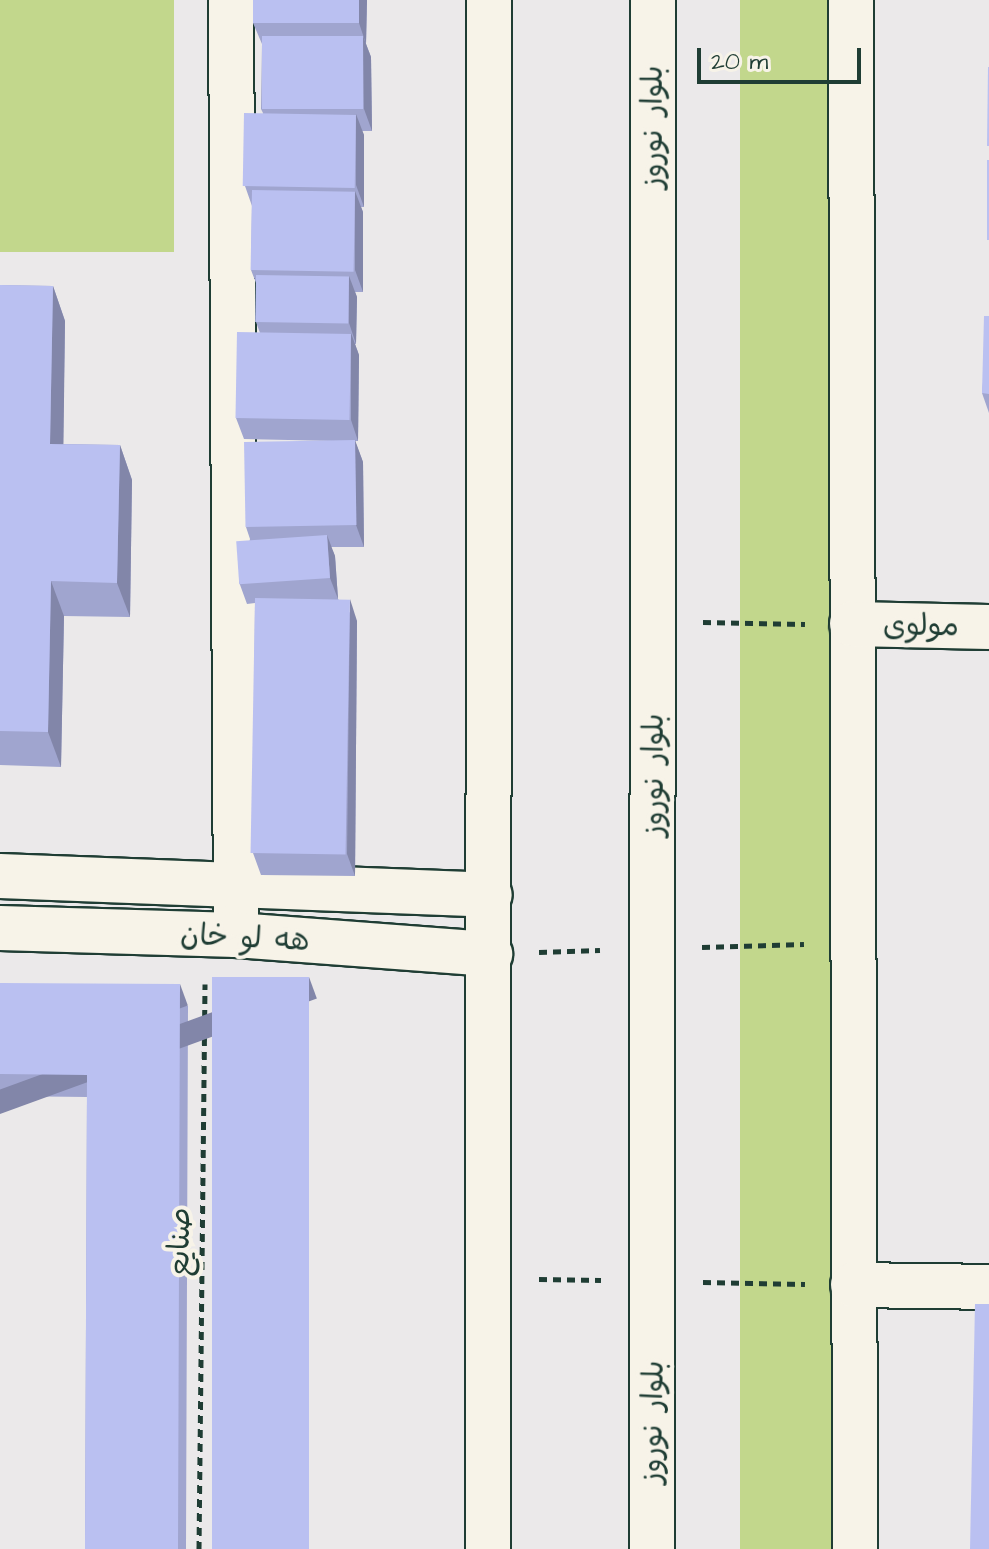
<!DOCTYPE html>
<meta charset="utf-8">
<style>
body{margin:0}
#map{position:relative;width:989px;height:1549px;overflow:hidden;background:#ebe9ea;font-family:"Architects Daughter","Playpen Sans Arabic",sans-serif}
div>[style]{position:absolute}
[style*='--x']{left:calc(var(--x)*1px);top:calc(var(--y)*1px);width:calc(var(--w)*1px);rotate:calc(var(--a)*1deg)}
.green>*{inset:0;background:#c2d78c;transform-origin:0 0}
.path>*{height:5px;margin-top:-2.5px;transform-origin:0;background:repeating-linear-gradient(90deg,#1f3d34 0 8px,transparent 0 14px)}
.roads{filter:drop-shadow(2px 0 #1f3d34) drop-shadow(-2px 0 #1f3d34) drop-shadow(0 2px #1f3d34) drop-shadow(0 -2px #1f3d34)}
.minor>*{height:44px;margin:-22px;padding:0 22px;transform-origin:22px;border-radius:22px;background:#f7f3e8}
.tertiary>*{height:44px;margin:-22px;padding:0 22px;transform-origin:22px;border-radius:22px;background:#f7f3e8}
.secondary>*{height:44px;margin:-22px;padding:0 22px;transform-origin:22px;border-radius:22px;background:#f7f3e8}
.wall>*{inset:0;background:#a0a5cf}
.shaded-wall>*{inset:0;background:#8286a9;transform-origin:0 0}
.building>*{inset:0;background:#bac0f1;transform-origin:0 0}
span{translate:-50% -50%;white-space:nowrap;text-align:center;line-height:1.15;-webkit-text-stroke:8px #f7f3e8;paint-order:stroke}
.street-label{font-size:30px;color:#1f3d34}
.scale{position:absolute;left:697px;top:48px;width:164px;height:36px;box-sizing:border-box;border:4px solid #1f3d34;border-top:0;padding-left:10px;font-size:24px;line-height:28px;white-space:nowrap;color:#1f3d34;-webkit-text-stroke:6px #f7f3e8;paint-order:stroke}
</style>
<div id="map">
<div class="green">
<i style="left:0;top:0;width:174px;height:252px"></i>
<i style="left:740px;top:0;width:91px;height:1549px"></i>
</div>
<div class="path">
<i style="--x:703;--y:622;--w:102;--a:1.1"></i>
<i style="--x:702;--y:947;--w:102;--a:-1.7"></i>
<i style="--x:539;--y:952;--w:61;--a:-1.9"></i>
<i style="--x:539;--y:1279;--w:62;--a:0.9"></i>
<i style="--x:703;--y:1282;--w:102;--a:1.1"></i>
<i style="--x:199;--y:1549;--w:565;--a:-89.39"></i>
</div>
<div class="roads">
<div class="minor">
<i style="--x:231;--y:0;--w:935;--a:89.69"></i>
<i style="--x:851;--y:0;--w:1549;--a:89.85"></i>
<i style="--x:852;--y:624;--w:137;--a:1.3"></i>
</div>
<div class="tertiary">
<i style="--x:0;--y:876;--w:490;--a:2.2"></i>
<i style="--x:0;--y:928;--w:236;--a:1.7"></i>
<i style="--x:236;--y:935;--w:255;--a:4.3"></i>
<i style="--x:853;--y:1285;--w:136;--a:0.8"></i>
</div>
<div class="secondary">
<i style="--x:488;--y:1549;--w:1549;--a:-89.96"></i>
<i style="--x:652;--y:1549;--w:1549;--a:-89.96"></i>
</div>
</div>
<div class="wall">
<i style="clip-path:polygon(367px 0,366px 44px,371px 57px,372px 131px,362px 131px,364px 135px,364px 207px,361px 207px,363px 212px,363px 292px,355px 292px,357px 297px,356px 344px,355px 344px,359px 355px,358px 441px,355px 441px,363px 462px,364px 547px,331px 547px,335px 556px,338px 599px,357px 621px,355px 876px,261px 875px,253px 853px,255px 603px,247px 604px,239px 582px,250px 539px,246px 527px,333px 441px,244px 439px,236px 418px,260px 333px,256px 322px,256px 283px,251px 270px,252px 206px,245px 186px,263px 113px,261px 109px,262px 44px,253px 23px)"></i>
<i style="clip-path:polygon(0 285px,53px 286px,65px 321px,63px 444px,120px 445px,132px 480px,130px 617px,64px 616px,61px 767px,0 765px)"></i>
<i style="clip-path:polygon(989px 316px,989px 413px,982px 393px)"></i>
<i style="clip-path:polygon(0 983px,188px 1006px,186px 1549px,85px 1549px,87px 1097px,0 1096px)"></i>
</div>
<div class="shaded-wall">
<i style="clip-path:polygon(359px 0,367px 0,366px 44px,359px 23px)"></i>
<i style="clip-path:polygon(363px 36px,371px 57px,372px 131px,364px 109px)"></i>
<i style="clip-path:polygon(356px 114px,364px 135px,364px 207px,356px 185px)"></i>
<i style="clip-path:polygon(355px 191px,363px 212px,363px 292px,355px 270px)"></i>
<i style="clip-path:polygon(349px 276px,357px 297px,356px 344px,349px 323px)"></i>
<i style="clip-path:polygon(53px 286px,65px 321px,63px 479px,50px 444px)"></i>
<i style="clip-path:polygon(351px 333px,359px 355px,358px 441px,351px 420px)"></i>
<i style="clip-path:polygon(355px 440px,363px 462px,364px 547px,356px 525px)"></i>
<i style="clip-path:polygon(120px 445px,132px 480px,130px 617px,117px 583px)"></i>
<i style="clip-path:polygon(327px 535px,335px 556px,338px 599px,330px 578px)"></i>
<i style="clip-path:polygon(51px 581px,64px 616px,61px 767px,48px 732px)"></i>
<i style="clip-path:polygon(350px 599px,357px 621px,355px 876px,347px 854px)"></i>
<i style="left:309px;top:977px;width:23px;height:572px;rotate:70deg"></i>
<i style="left:180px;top:984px;width:23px;height:565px;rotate:70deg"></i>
</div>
<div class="building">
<i style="left:253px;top:0;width:106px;height:23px"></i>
<i style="left:262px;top:36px;width:101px;height:73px"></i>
<i style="clip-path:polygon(988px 67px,989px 67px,989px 146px,987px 146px)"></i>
<i style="left:244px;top:113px;width:112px;height:73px;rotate:1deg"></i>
<i style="left:987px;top:160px;width:2px;height:80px"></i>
<i style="left:252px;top:190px;width:103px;height:80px;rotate:1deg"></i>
<i style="left:256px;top:275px;width:93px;height:47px;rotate:1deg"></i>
<i style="clip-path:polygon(0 285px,53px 286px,50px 444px,120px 445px,117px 583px,51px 581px,48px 732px,0 731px)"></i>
<i style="clip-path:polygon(984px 316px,989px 316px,989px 394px,982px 393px)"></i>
<i style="left:237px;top:332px;width:114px;height:86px;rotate:1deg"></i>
<i style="left:355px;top:440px;width:85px;height:111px;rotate:89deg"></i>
<i style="left:327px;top:535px;width:43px;height:91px;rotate:86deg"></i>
<i style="left:255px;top:598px;width:95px;height:255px;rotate:1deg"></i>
<i style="left:309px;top:977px;width:572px;height:97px;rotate:90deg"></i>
<i style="clip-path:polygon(0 983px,180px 984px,178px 1549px,85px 1549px,87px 1075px,0 1074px)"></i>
<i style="clip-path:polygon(975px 1304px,989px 1304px,989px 1549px,970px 1549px)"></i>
</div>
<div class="street-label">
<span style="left:653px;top:127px;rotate:-90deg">بلوار نوروز</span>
<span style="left:921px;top:626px;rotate:1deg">مولوی</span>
<span style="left:654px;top:775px;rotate:-90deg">بلوار نوروز</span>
<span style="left:245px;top:938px;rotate:3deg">هه لو خان</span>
<span style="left:180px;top:1242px;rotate:-89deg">صنایع</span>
<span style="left:653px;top:1422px;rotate:-89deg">بلوار نوروز</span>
</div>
<div class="scale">20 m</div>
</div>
